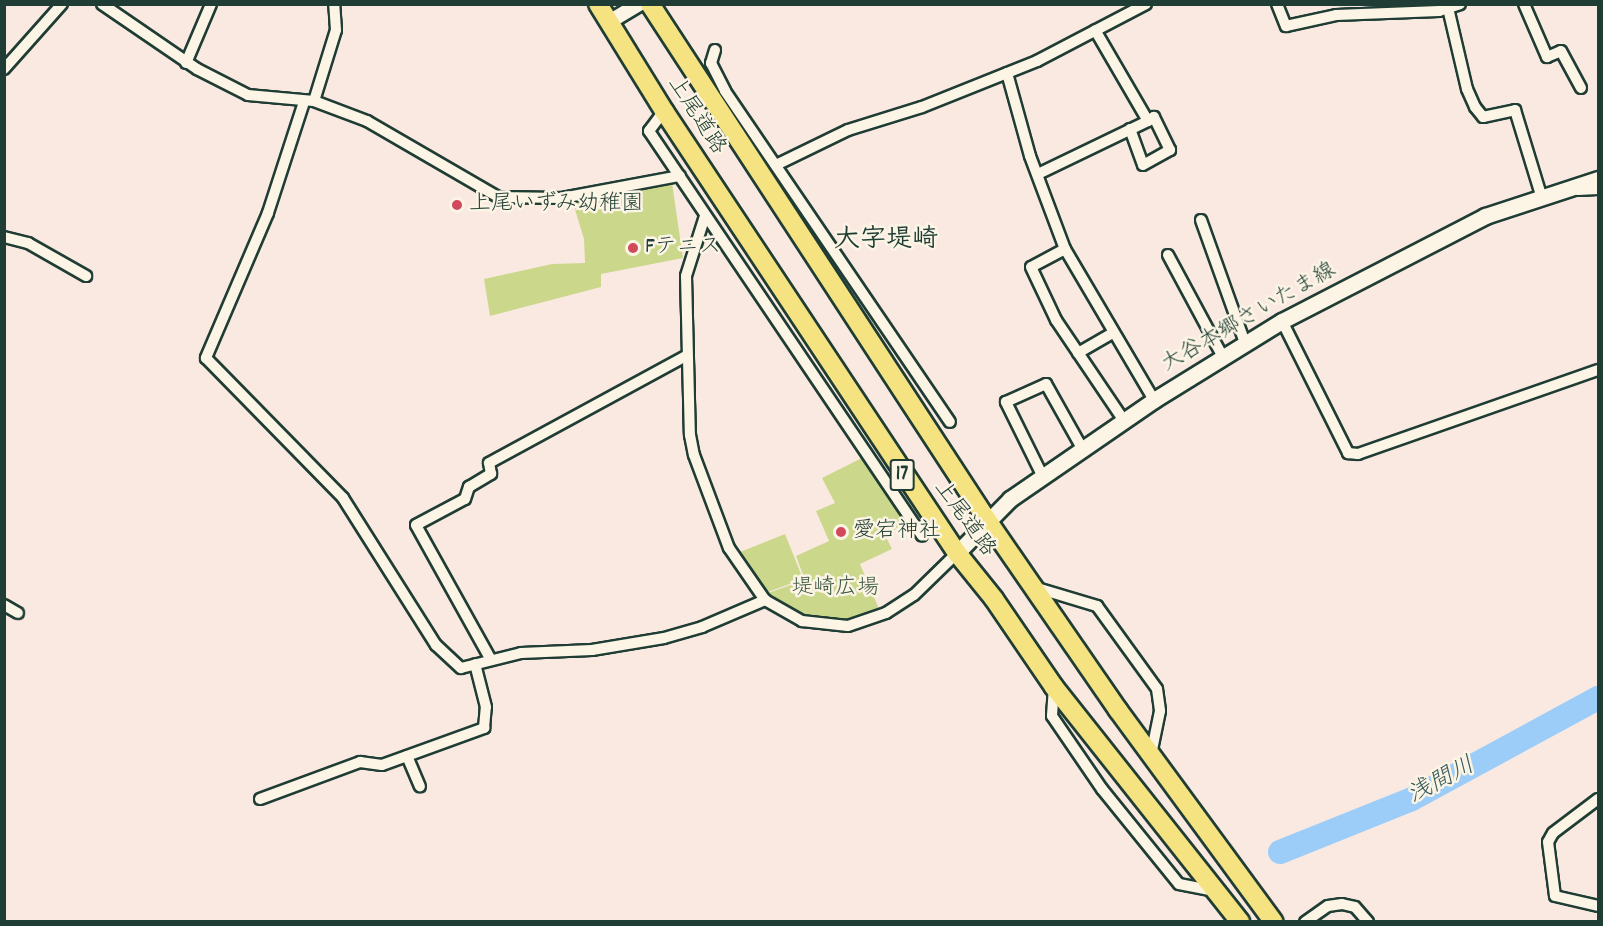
<!DOCTYPE html>
<meta charset="utf-8">
<style>
body{margin:0}
#map{position:relative;width:1603px;height:926px;overflow:hidden;background:#fae9e0;font-family:Dekko,"Klee One",sans-serif}
div>[style]{position:absolute}
[style*='--x']{left:calc(var(--x)*1px);top:calc(var(--y)*1px);width:calc(var(--w)*1px);rotate:calc(var(--a)*1deg)}
.green>*{inset:0;background:#cbd88c}
.river>*{height:24px;margin:-12px;padding:0 12px;transform-origin:12px;border-radius:12px;background:#9ccdf9}
.roads{filter:drop-shadow(2px 0 #1f3d34) drop-shadow(-2px 0 #1f3d34) drop-shadow(0 2px #1f3d34) drop-shadow(0 -2px #1f3d34)}
.minor>*{height:10px;margin:-5px;padding:0 5px;transform-origin:5px;border-radius:5px;background:#fcf5e5}
.tertiary>*{height:14px;margin:-7px;padding:0 7px;transform-origin:7px;border-radius:7px;background:#fcf5e5}
.secondary>*{height:15px;margin:-7.5px;padding:0 7.5px;transform-origin:7.5px;border-radius:7.5px;background:#fcf5e5}
.trunk>*{height:18px;margin:-9px;padding:0 9px;transform-origin:9px;border-radius:9px;background:#f5e382}
.dots>*{width:16px;height:16px;translate:-50% -50%;box-sizing:border-box;border:3px solid #fcf5e5;border-radius:50%}
span{translate:-50% -50%;white-space:nowrap;text-align:center;line-height:1.15;-webkit-text-stroke:5px #fcf5e5;paint-order:stroke}
.shield-label span{padding:2px 4px;background:#fcf5e5;border:2px solid;border-radius:4px;-webkit-text-stroke-width:0}
.shield-label{font-size:21px;color:#1f3d34;font-weight:700}
.street-label{font-size:22px;color:#1f3d34}
.poi-label{font-size:22px;color:#1f3d34}
.left{translate:0 -50%;text-align:left}
.park-label{font-size:22px;color:#415c46}
.water-label{font-size:24px;color:#385a5b;font-style:italic}
.quarter-label{font-size:26px;color:#1f3d34;font-weight:700}
.frame{position:absolute;inset:0;border:6px solid #1f3d34;pointer-events:none}
</style>
<div id="map">
<div class="green">
<i style="clip-path:polygon(672px 183px,683px 258px,601px 274px,601px 287px,490px 316px,484px 279px,552px 264px,585px 263px,584px 239px,573px 203px)"></i>
<i style="clip-path:polygon(862px 458px,906px 520px,886px 537px,892px 549px,860px 564px,879px 609px,841px 621px,803px 616px,768px 593px,805px 580px,796px 556px,829px 541px,816px 511px,835px 503px,822px 478px)"></i>
<i style="clip-path:polygon(785px 534px,803px 579px,768px 592px,740px 552px)"></i>
</div>
<div class="river">
<i style="--x:1280;--y:852;--w:142;--a:-21.9"></i>
<i style="--x:1412;--y:799;--w:212;--a:-28.5"></i>
</div>
<div class="roads">
<div class="minor">
<i style="--x:102;--y:4;--w:115;--a:34.4"></i>
<i style="--x:197;--y:69;--w:57;--a:27"></i>
<i style="--x:248;--y:95;--w:66;--a:5.2"></i>
<i style="--x:314;--y:101;--w:57;--a:20.7"></i>
<i style="--x:367;--y:121;--w:151;--a:30.1"></i>
<i style="--x:498;--y:197;--w:64;--a:0.9"></i>
<i style="--x:562;--y:198;--w:120;--a:-10.6"></i>
<i style="--x:1277;--y:4;--w:24;--a:68"></i>
<i style="--x:1286;--y:26;--w:51;--a:-12.4"></i>
<i style="--x:1336;--y:15;--w:103;--a:-2.2"></i>
<i style="--x:1439;--y:11;--w:22;--a:-18"></i>
<i style="--x:1524;--y:4;--w:58;--a:66.5"></i>
<i style="--x:1547;--y:57;--w:15;--a:-23"></i>
<i style="--x:1561;--y:51;--w:42;--a:61.6"></i>
<i style="--x:1448;--y:8;--w:83;--a:76.8"></i>
<i style="--x:1467;--y:89;--w:20;--a:66"></i>
<i style="--x:1475;--y:107;--w:13;--a:51"></i>
<i style="--x:1483;--y:117;--w:33;--a:-12"></i>
<i style="--x:1515;--y:110;--w:89;--a:73"></i>
<i style="--x:715;--y:50;--w:14;--a:107"></i>
<i style="--x:711;--y:63;--w:31;--a:63"></i>
<i style="--x:725;--y:91;--w:400;--a:55.8"></i>
<i style="--x:186;--y:63;--w:64;--a:-67"></i>
<i style="--x:4;--y:69;--w:87;--a:-48.3"></i>
<i style="--x:1007;--y:73;--w:86;--a:74.5"></i>
<i style="--x:1030;--y:156;--w:99;--a:69.4"></i>
<i style="--x:1065;--y:249;--w:175;--a:59.5"></i>
<i style="--x:314;--y:101;--w:74;--a:-72.8"></i>
<i style="--x:336;--y:30;--w:26;--a:-94"></i>
<i style="--x:304;--y:102;--w:117;--a:108"></i>
<i style="--x:268;--y:213;--w:158;--a:113.2"></i>
<i style="--x:206;--y:358;--w:196;--a:45.6"></i>
<i style="--x:343;--y:498;--w:174;--a:57.7"></i>
<i style="--x:436;--y:645;--w:34;--a:43"></i>
<i style="--x:461;--y:668;--w:62;--a:-14"></i>
<i style="--x:521;--y:653;--w:71;--a:-2.4"></i>
<i style="--x:592;--y:650;--w:73;--a:-9.5"></i>
<i style="--x:664;--y:638;--w:40;--a:-16"></i>
<i style="--x:702;--y:627;--w:69;--a:-23.2"></i>
<i style="--x:664;--y:111;--w:25;--a:127"></i>
<i style="--x:649;--y:131;--w:488;--a:56"></i>
<i style="--x:1130;--y:129;--w:38;--a:70"></i>
<i style="--x:1143;--y:165;--w:31;--a:-29"></i>
<i style="--x:1170;--y:150;--w:37;--a:-116"></i>
<i style="--x:1154;--y:117;--w:7;--a:146"></i>
<i style="--x:776;--y:165;--w:80;--a:-25.9"></i>
<i style="--x:848;--y:130;--w:77;--a:-17.3"></i>
<i style="--x:922;--y:107;--w:124;--a:-21.8"></i>
<i style="--x:1037;--y:61;--w:123;--a:-27.6"></i>
<i style="--x:1038;--y:174;--w:122;--a:-25.7"></i>
<i style="--x:1148;--y:121;--w:105;--a:-120.2"></i>
<i style="--x:1578;--y:190;--w:20;--a:-3"></i>
<i style="--x:705;--y:216;--w:63;--a:107.6"></i>
<i style="--x:686;--y:276;--w:159;--a:88.6"></i>
<i style="--x:690;--y:435;--w:20;--a:79"></i>
<i style="--x:694;--y:455;--w:99;--a:69.4"></i>
<i style="--x:729;--y:548;--w:63;--a:55.3"></i>
<i style="--x:765;--y:600;--w:43;--a:29.6"></i>
<i style="--x:802;--y:621;--w:46;--a:6.2"></i>
<i style="--x:848;--y:626;--w:40;--a:-18.9"></i>
<i style="--x:886;--y:613;--w:33;--a:-33"></i>
<i style="--x:914;--y:595;--w:60;--a:-44.3"></i>
<i style="--x:1201;--y:220;--w:131;--a:70.3"></i>
<i style="--x:4;--y:237;--w:25;--a:14"></i>
<i style="--x:28;--y:243;--w:67;--a:29.6"></i>
<i style="--x:1065;--y:249;--w:38;--a:152"></i>
<i style="--x:1031;--y:267;--w:59;--a:64.7"></i>
<i style="--x:1056;--y:320;--w:122;--a:56"></i>
<i style="--x:1168;--y:255;--w:116;--a:61.7"></i>
<i style="--x:1282;--y:321;--w:148;--a:63.4"></i>
<i style="--x:1348;--y:453;--w:10;--a:6"></i>
<i style="--x:1358;--y:454;--w:254;--a:-19.3"></i>
<i style="--x:1078;--y:353;--w:39;--a:-30"></i>
<i style="--x:1043;--y:477;--w:84;--a:-116.3"></i>
<i style="--x:1006;--y:402;--w:44;--a:-24.2"></i>
<i style="--x:1046;--y:384;--w:76;--a:60.7"></i>
<i style="--x:1037;--y:588;--w:63;--a:16.7"></i>
<i style="--x:1097;--y:606;--w:102;--a:54.1"></i>
<i style="--x:1157;--y:689;--w:22;--a:82"></i>
<i style="--x:1160;--y:711;--w:45;--a:101.6"></i>
<i style="--x:4;--y:605;--w:16;--a:30"></i>
<i style="--x:491;--y:660;--w:154;--a:-119.1"></i>
<i style="--x:416;--y:525;--w:55;--a:-28"></i>
<i style="--x:465;--y:499;--w:13;--a:-72"></i>
<i style="--x:469;--y:487;--w:26;--a:-31"></i>
<i style="--x:491;--y:474;--w:11;--a:-100"></i>
<i style="--x:489;--y:463;--w:224;--a:-28.5"></i>
<i style="--x:1054;--y:687;--w:29;--a:94"></i>
<i style="--x:1052;--y:716;--w:88;--a:55.6"></i>
<i style="--x:1102;--y:789;--w:122;--a:51"></i>
<i style="--x:1179;--y:884;--w:38;--a:11"></i>
<i style="--x:407;--y:756;--w:33;--a:67"></i>
<i style="--x:260;--y:799;--w:107;--a:-20.3"></i>
<i style="--x:360;--y:762;--w:22;--a:8"></i>
<i style="--x:382;--y:765;--w:109;--a:-19.9"></i>
<i style="--x:484;--y:728;--w:21;--a:-85"></i>
<i style="--x:486;--y:707;--w:44;--a:-104.3"></i>
<i style="--x:1598;--y:799;--w:56;--a:142.9"></i>
<i style="--x:1553;--y:833;--w:10;--a:119"></i>
<i style="--x:1548;--y:842;--w:54;--a:82.6"></i>
<i style="--x:1555;--y:896;--w:44;--a:13.1"></i>
<i style="--x:1305;--y:922;--w:28;--a:-35"></i>
<i style="--x:1328;--y:906;--w:14;--a:-8"></i>
<i style="--x:1342;--y:904;--w:13;--a:13"></i>
<i style="--x:1355;--y:907;--w:20;--a:49"></i>
</div>
<div class="tertiary">
<i style="--x:609;--y:22;--w:35;--a:-31"></i>
</div>
<div class="secondary">
<i style="--x:957;--y:553;--w:76;--a:-45.5"></i>
<i style="--x:1010;--y:499;--w:175;--a:-34.5"></i>
<i style="--x:1154;--y:400;--w:150;--a:-31.7"></i>
<i style="--x:1282;--y:321;--w:229;--a:-27.3"></i>
<i style="--x:1485;--y:216;--w:119;--a:-18.1"></i>
</div>
<div class="trunk">
<i style="--x:598;--y:4;--w:126;--a:58.3"></i>
<i style="--x:664;--y:111;--w:530;--a:56.46"></i>
<i style="--x:957;--y:553;--w:59;--a:51.2"></i>
<i style="--x:994;--y:599;--w:107;--a:55.7"></i>
<i style="--x:1054;--y:687;--w:300;--a:51.6"></i>
<i style="--x:650;--y:4;--w:620;--a:56.85"></i>
<i style="--x:989;--y:523;--w:227;--a:55.4"></i>
<i style="--x:1118;--y:710;--w:263;--a:53.7"></i>
</div>
</div>
<div class="dots">
<i style="left:457px;top:205px;background:#d1495b"></i>
<i style="left:633px;top:248px;background:#d1495b"></i>
<i style="left:841px;top:532px;background:#d1495b"></i>
</div>
<div class="shield-label">
<span style="left:902px;top:475px">17</span>
</div>
<div class="street-label">
<span style="left:696px;top:116px;rotate:57deg">上尾道路</span>
<span style="left:1249px;top:318px;rotate:-30deg">大谷本郷さいたま線</span>
<span style="left:964px;top:519px;rotate:54deg">上尾道路</span>
</div>
<div class="poi-label">
<span class="left" style="left:469px;top:205px">上尾いずみ幼稚園</span>
<span class="left" style="left:645px;top:248px">Fテニス</span>
<span class="left" style="left:853px;top:532px">愛宕神社</span>
</div>
<div class="park-label">
<span style="left:835px;top:589px">堤崎広場</span>
</div>
<div class="water-label">
<span style="left:1442px;top:782px;rotate:-28deg">浅間川</span>
</div>
<div class="quarter-label">
<span style="left:886px;top:241px">大字堤崎</span>
</div>
<div class="frame"></div>
</div>
